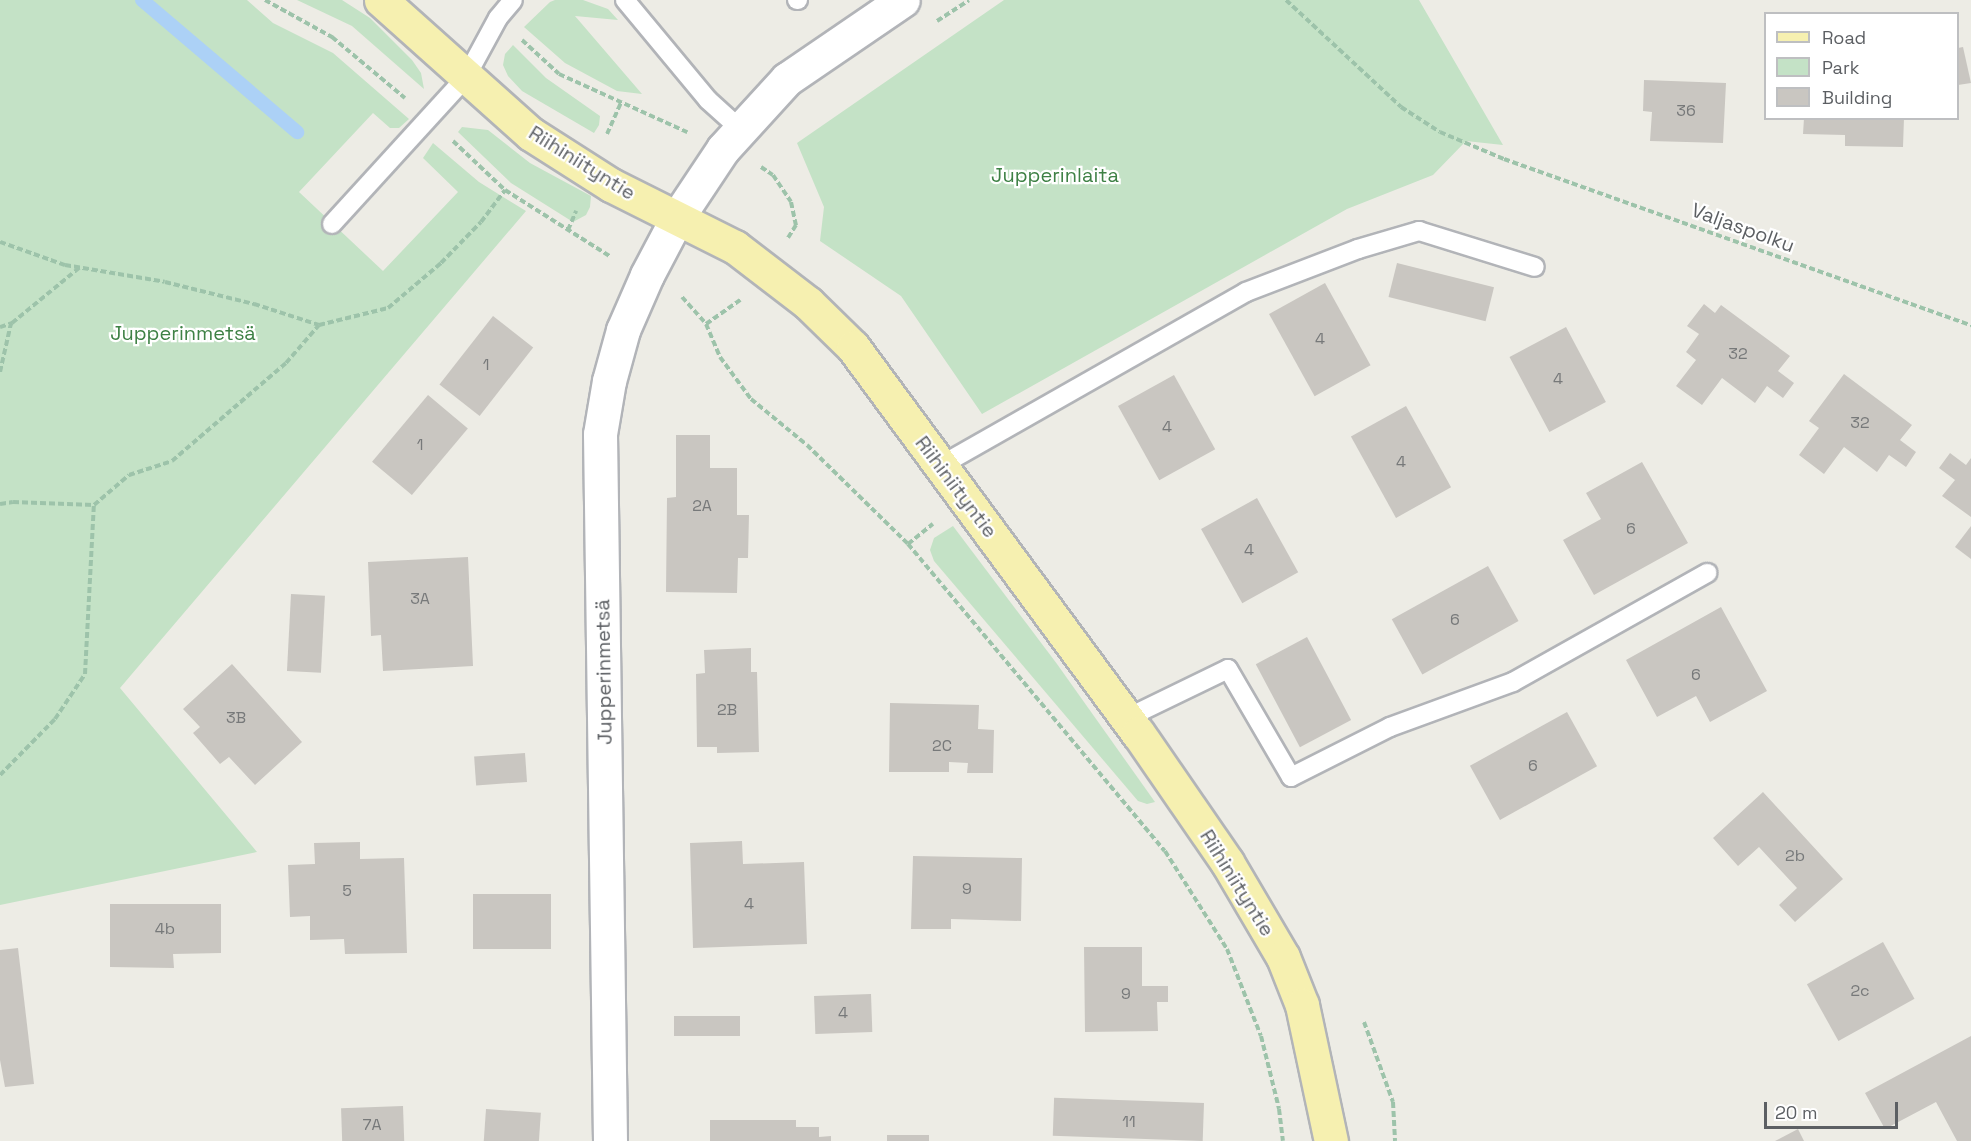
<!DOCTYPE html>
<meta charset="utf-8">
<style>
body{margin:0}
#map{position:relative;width:1971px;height:1141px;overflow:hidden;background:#edece5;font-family:"Space Grotesk",sans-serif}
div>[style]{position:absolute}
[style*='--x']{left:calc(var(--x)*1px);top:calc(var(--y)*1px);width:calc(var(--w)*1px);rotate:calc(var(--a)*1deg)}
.green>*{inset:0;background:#c4e2c6}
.stream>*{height:14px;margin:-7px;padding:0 7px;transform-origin:7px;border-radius:7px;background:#acd1f6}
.building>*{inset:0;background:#c9c6c1;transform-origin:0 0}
.path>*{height:4px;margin-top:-2px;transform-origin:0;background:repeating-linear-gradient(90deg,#9dc3aa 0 6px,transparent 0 9px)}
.roads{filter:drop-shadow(2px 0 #b2b4b8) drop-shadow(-2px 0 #b2b4b8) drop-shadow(0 2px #b2b4b8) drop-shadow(0 -2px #b2b4b8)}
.service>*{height:18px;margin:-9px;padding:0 9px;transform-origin:9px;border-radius:9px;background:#fff}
.minor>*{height:33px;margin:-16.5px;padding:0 16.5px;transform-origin:16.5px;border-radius:16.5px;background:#fff}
.primary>*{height:33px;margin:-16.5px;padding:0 16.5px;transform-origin:16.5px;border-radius:16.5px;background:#f6f0b0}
span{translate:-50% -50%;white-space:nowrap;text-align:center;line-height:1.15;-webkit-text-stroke:4.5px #fff;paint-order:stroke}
.number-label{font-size:16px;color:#77797a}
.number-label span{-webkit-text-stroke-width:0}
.street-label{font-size:20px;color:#5c5f63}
.park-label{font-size:20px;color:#3e8145}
.legend{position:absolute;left:1764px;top:12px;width:195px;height:108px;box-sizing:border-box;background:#fff;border:2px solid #bebfc1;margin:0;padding:8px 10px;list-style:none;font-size:18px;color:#5c5f63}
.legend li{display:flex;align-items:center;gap:12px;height:30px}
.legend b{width:30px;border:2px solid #bebfc1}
.scale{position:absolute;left:1764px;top:1102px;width:134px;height:27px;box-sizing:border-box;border:3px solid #5c5f63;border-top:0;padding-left:8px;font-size:18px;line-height:21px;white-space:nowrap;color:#5c5f63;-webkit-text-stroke:4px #fff;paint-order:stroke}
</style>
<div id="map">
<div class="green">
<i style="clip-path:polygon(0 0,247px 0,273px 23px,333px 53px,409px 119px,399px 128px,390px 128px,373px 113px,299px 192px,383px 271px,458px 192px,423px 158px,433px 143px,479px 182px,526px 211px,120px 688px,257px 852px,0 905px)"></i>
<i style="clip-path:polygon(297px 0,342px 0,370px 18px,412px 60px,421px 73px,424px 89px,352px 26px)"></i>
<i style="clip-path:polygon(555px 0,583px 0,608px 9px,618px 20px,575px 16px,642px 94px,617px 91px,565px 63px,524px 27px,550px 2px)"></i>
<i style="clip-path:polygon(1004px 0,1419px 0,1503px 145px,1466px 141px,1433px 175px,1347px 209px,982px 414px,901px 296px,820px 241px,824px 207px,797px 143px)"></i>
<i style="clip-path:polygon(513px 45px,546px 78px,600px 116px,599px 125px,594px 133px,522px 91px,508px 76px,503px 65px,505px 54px)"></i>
<i style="clip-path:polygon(462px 127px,488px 130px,530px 163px,591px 196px,590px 207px,586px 215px,573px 222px,511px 183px,458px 132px)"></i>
<i style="clip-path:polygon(953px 526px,1057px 664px,1155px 802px,1147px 804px,1138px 801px,934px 561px,930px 550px,934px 538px)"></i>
</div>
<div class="stream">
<i style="--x:142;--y:0;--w:204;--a:40.4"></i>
</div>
<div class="building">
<i style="clip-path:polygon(1963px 47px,1971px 83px,1958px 85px,1958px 48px)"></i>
<i style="clip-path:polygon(1644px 80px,1726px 83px,1723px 143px,1650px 141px,1652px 112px,1643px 111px)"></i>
<i style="clip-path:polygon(1804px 118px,1904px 118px,1903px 147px,1845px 146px,1845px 135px,1803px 134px)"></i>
<i style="left:1397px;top:263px;width:100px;height:35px;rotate:14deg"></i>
<i style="left:1325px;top:283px;width:94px;height:64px;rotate:61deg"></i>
<i style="clip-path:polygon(1704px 304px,1715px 313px,1721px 305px,1790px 356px,1778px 371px,1794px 383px,1783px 398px,1767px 386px,1755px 403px,1722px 378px,1702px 405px,1676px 386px,1696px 360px,1686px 352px,1699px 334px,1687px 326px)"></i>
<i style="left:493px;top:316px;width:51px;height:87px;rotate:38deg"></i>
<i style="left:1566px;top:327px;width:85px;height:64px;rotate:62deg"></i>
<i style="clip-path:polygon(1844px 374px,1912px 425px,1900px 440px,1916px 452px,1906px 467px,1889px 455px,1877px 472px,1844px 447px,1824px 474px,1799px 455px,1819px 428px,1809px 421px)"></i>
<i style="left:1174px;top:375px;width:85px;height:64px;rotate:61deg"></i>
<i style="left:428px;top:395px;width:52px;height:87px;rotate:40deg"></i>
<i style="left:1406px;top:406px;width:93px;height:63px;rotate:61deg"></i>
<i style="clip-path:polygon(676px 435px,710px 435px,710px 468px,737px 468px,737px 515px,749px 515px,748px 558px,738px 558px,737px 593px,666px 592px,667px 498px,676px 497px)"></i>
<i style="clip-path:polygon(1950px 453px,1966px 465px,1971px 458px,1971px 517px,1942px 496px,1955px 480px,1939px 468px)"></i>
<i style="clip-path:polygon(1642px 462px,1688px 543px,1594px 595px,1563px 540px,1601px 519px,1586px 493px)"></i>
<i style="left:1257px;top:498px;width:85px;height:64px;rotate:61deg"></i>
<i style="clip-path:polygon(1971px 526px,1971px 559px,1955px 547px)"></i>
<i style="clip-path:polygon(468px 557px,473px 666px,383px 671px,381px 635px,371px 636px,368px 562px)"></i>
<i style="left:1488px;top:566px;width:63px;height:110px;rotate:61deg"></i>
<i style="left:291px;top:594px;width:34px;height:77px;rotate:3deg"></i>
<i style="clip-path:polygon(1721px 607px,1767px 691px,1710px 722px,1696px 696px,1657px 717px,1626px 660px)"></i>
<i style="left:1307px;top:637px;width:94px;height:58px;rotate:62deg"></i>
<i style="clip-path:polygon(751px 648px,751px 672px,757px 672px,759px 752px,717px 753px,717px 747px,697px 747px,696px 674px,705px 673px,704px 650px)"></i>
<i style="clip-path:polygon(232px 664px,302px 742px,255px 785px,229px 757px,220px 764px,193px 733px,200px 727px,183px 709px)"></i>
<i style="clip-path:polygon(890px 703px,979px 705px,978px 729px,994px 730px,993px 773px,967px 773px,968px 763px,949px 762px,949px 772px,889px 772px)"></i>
<i style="left:1567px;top:712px;width:62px;height:111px;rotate:61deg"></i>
<i style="left:525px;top:753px;width:29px;height:51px;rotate:86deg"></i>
<i style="clip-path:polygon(1763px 792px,1843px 879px,1795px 922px,1779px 905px,1797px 888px,1759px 847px,1738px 866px,1713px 838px)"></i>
<i style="clip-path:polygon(742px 841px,743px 864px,804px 862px,807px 944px,693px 948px,690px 843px)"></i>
<i style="clip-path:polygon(360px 842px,360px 859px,404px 858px,407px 953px,345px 954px,344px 939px,310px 940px,310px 916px,290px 917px,288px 865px,315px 864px,314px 843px)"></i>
<i style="clip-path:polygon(913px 856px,1022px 858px,1021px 921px,951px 919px,951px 929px,911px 929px)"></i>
<i style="left:473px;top:894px;width:78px;height:55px"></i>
<i style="clip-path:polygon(110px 904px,221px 904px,221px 953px,173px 954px,174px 968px,110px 967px)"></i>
<i style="left:1883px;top:942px;width:65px;height:87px;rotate:61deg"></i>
<i style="clip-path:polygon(1084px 947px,1142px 947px,1142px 986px,1168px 986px,1168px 1002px,1157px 1002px,1158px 1031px,1085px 1032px)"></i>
<i style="clip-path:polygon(18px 948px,34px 1084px,5px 1087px,0 1060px,0 950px)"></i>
<i style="left:871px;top:994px;width:38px;height:57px;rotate:88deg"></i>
<i style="left:740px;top:1016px;width:20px;height:66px;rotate:90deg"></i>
<i style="clip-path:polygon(1971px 1036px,1971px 1141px,1957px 1141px,1936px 1102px,1885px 1129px,1865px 1093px)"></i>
<i style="left:1204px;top:1103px;width:38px;height:150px;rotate:92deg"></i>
<i style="left:403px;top:1106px;width:35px;height:62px;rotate:88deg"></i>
<i style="left:486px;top:1109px;width:55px;height:32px;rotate:4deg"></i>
<i style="clip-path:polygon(710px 1120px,796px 1120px,796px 1127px,819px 1127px,819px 1137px,831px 1136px,831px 1141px,710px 1141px)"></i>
<i style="clip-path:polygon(1798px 1129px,1804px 1141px,1775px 1141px)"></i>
<i style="left:887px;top:1135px;width:42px;height:6px"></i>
</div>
<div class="path">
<i style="--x:265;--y:0;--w:77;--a:28.9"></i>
<i style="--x:332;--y:37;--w:95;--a:39.9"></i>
<i style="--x:1286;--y:0;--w:157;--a:42.9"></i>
<i style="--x:1401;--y:107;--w:46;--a:32.7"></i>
<i style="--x:1440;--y:132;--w:69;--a:22.9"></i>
<i style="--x:1504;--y:159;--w:496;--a:19.6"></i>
<i style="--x:937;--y:21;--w:38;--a:-33"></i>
<i style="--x:522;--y:40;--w:50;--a:42.6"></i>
<i style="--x:559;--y:74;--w:141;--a:24.4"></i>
<i style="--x:607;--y:134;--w:35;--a:-66"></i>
<i style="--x:453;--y:141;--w:71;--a:43.3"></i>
<i style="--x:505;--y:190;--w:125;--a:32.3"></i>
<i style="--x:761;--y:167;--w:14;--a:34"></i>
<i style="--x:773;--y:175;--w:32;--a:56"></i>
<i style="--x:791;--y:202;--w:24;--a:78"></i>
<i style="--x:796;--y:225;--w:15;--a:122"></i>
<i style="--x:568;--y:230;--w:21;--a:-67"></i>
<i style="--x:0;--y:242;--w:69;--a:19.5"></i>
<i style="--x:65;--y:265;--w:101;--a:9.6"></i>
<i style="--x:165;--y:282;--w:92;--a:13.9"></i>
<i style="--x:254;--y:304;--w:68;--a:17.9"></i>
<i style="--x:319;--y:325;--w:71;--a:-13.8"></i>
<i style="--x:388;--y:308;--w:70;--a:-40.3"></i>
<i style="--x:441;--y:263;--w:57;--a:-45.7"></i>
<i style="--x:481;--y:222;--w:40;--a:-53"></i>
<i style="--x:682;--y:297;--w:36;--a:48"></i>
<i style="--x:706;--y:324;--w:36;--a:67"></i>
<i style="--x:720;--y:357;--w:52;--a:53.6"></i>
<i style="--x:751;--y:399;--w:72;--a:39.4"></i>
<i style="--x:807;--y:445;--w:141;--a:44.4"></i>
<i style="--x:908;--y:544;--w:400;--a:50.1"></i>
<i style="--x:1165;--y:851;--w:116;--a:57.7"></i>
<i style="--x:1227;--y:949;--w:93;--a:68.7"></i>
<i style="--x:1261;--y:1036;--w:75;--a:76.1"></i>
<i style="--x:1279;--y:1109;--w:32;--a:83"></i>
<i style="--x:706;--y:324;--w:42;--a:-35.2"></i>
<i style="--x:0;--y:327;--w:13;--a:-18"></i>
<i style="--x:12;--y:323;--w:87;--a:-39.4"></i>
<i style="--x:0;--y:372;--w:50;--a:-77.3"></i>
<i style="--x:0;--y:504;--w:13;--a:-9"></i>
<i style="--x:13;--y:502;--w:81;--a:2.1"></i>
<i style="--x:94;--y:505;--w:46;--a:-40.6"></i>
<i style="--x:129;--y:475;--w:45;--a:-18"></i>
<i style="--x:172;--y:461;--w:150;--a:-40.7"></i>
<i style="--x:286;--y:363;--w:50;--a:-49"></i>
<i style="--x:908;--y:544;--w:32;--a:-39"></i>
<i style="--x:0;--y:775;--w:78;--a:-45.5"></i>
<i style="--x:55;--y:719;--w:54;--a:-56.3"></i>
<i style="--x:85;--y:674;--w:169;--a:-87"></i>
<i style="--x:1364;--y:1022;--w:85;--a:70.1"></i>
<i style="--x:1393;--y:1102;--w:39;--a:87"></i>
</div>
<div class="roads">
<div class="service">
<i style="--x:625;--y:0;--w:130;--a:50.3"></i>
<i style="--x:708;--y:100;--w:42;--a:42.1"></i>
<i style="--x:797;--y:0;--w:1;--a:0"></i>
<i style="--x:332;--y:224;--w:199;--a:-47.6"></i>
<i style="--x:466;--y:77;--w:67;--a:-61.5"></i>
<i style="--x:498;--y:18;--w:23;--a:-50"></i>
<i style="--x:940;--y:466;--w:352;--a:-29.6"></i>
<i style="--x:1246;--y:292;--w:120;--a:-21"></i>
<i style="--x:1358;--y:249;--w:64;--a:-16.4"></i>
<i style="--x:1419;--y:231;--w:121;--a:17.2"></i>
<i style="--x:1127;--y:718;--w:112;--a:-25.9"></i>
<i style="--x:1228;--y:669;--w:125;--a:59.7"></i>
<i style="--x:1291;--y:777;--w:111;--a:-26.8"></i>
<i style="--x:1390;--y:727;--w:131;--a:-20.1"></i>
<i style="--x:1513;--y:682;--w:223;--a:-29.3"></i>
</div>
<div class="minor">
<i style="--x:610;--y:1141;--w:707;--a:-90.81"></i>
<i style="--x:600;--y:434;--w:54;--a:-80.4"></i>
<i style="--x:609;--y:381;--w:53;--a:-74.6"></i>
<i style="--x:623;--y:330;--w:60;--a:-66.4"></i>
<i style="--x:647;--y:275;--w:64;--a:-62.2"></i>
<i style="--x:677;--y:218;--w:83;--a:-56.3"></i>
<i style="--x:723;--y:149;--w:95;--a:-47.6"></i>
<i style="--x:787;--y:79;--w:140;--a:-34.3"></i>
</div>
<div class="primary">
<i style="--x:381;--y:0;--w:201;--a:41.8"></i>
<i style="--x:531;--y:134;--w:95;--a:32.5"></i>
<i style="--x:611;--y:185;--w:139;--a:26.6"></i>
<i style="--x:735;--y:247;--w:92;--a:37.5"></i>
<i style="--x:808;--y:303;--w:63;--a:44.4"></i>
<i style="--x:853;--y:347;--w:480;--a:53.6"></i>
<i style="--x:1138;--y:733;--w:157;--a:55.4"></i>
<i style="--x:1227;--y:862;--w:110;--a:59.5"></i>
<i style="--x:1283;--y:957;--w:52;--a:68.4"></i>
<i style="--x:1302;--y:1005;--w:139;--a:78"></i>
</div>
</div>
<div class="number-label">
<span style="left:1686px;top:111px">36</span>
<span style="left:1320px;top:339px">4</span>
<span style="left:1738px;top:354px">32</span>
<span style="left:486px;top:365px">1</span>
<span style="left:1558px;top:379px">4</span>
<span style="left:1860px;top:423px">32</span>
<span style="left:1167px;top:427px">4</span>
<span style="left:420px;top:445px">1</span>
<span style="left:1401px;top:462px">4</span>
<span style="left:702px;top:506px">2A</span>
<span style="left:1631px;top:529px">6</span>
<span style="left:1249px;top:550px">4</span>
<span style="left:420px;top:599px">3A</span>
<span style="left:1455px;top:620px">6</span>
<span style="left:1696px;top:675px">6</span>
<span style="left:727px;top:710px">2B</span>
<span style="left:236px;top:718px">3B</span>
<span style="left:942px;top:746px">2C</span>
<span style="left:1533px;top:766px">6</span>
<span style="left:1795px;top:856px">2b</span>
<span style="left:967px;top:889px">9</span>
<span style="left:347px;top:891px">5</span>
<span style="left:749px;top:904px">4</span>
<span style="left:165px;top:929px">4b</span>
<span style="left:1860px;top:991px">2c</span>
<span style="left:1126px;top:994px">9</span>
<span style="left:843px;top:1013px">4</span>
<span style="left:1129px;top:1122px">11</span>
<span style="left:372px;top:1125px">7A</span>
</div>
<div class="street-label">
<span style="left:582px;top:163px;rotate:32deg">Riihiniityntie</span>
<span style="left:1743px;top:228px;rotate:20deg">Valjaspolku</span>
<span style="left:956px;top:487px;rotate:53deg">Riihiniityntie</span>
<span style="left:604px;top:672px;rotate:-91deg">Jupperinmetsä</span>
<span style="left:1237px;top:883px;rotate:58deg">Riihiniityntie</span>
</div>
<div class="park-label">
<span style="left:1055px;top:175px">Jupperinlaita</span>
<span style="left:183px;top:333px">Jupperinmetsä</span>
</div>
<ul class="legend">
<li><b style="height:8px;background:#f6f0b0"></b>Road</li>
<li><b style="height:16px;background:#c4e2c6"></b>Park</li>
<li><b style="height:16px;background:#c9c6c1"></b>Building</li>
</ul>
<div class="scale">20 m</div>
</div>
